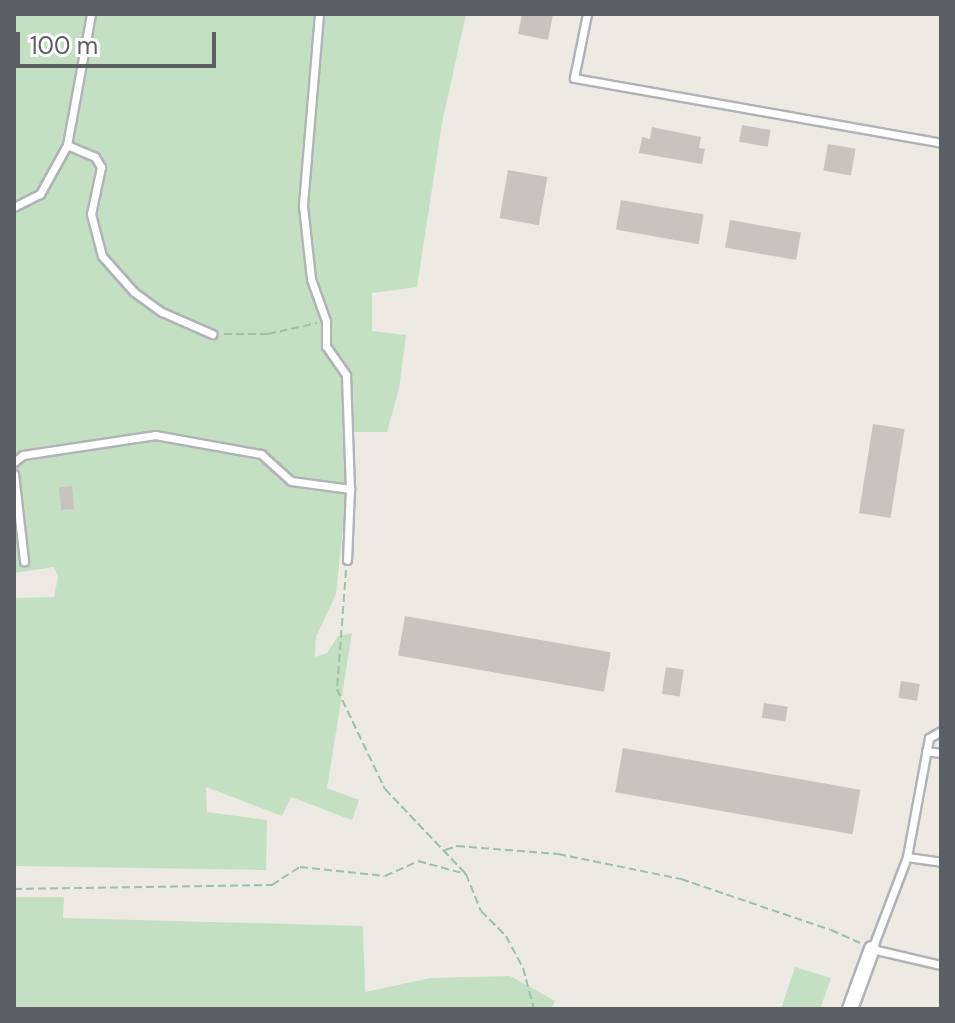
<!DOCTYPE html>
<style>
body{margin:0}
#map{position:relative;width:955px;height:1023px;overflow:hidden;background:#eceae3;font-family:"DM Sans",sans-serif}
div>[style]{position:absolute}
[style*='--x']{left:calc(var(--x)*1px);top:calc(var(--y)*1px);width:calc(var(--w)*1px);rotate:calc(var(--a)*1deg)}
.green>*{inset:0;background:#c3e0c3}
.building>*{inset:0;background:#c7c4c0;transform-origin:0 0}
.path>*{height:2px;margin-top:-1px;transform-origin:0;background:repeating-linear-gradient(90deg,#9dc0a6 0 8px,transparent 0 12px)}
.roads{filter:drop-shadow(2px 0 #b0b3b7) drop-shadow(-2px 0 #b0b3b7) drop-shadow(0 2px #b0b3b7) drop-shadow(0 -2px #b0b3b7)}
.lane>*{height:7px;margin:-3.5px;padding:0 3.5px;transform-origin:3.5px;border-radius:3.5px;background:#fff}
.street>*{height:14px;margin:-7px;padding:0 7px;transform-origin:7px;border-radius:7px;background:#fff}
span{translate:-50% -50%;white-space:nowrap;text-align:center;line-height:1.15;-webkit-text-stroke:6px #fff;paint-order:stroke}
.frame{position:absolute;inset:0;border:16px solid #5b5e62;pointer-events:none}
.scale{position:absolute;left:16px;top:32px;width:200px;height:36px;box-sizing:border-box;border:4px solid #5b5e62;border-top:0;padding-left:10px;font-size:24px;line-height:28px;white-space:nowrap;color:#5b5e62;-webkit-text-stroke:6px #fff;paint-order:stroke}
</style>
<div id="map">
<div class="green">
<i style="clip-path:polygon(14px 14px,466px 14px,442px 123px,417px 287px,372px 293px,372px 331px,406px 335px,399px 389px,387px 432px,353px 432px,336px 594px,316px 637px,315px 657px,327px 653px,338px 636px,352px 633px,327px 788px,359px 800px,352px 820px,291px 797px,282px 816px,206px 787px,207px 812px,267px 820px,266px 870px,14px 866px,14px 598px,54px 597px,58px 577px,54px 567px,14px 573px)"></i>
<i style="clip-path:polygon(14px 897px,64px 897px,63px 918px,363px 926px,365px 992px,431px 978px,510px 976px,555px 1001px,551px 1009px,14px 1009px)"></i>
<i style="clip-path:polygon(795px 967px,831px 978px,820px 1009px,781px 1009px)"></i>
</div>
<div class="building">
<i style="clip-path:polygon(522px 14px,553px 14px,548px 40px,518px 34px)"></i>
<i style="left:742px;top:125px;width:29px;height:17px;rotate:10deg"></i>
<i style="clip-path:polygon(652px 127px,701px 137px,699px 148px,705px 149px,702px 164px,639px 153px,642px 137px,650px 139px)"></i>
<i style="left:828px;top:144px;width:28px;height:27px;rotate:10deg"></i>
<i style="left:508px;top:170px;width:40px;height:49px;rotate:10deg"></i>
<i style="left:621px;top:200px;width:84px;height:30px;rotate:10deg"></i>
<i style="left:730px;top:220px;width:72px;height:28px;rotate:10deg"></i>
<i style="left:873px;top:424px;width:32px;height:90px;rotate:9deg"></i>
<i style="left:72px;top:486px;width:23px;height:13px;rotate:85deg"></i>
<i style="left:405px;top:616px;width:209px;height:40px;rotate:10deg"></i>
<i style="left:666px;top:667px;width:18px;height:27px;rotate:9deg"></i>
<i style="left:901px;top:681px;width:19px;height:17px;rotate:9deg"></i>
<i style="left:764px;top:703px;width:24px;height:15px;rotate:9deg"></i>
<i style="left:623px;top:748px;width:241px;height:45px;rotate:10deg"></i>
</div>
<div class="path">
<i style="--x:224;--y:334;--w:44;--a:0"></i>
<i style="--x:268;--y:334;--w:50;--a:-12.7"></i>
<i style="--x:346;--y:570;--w:119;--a:94.3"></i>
<i style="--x:337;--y:689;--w:111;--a:64.4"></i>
<i style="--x:385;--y:789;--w:117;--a:46.4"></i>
<i style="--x:466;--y:874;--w:40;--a:68"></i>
<i style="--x:481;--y:911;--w:35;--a:45"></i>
<i style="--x:506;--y:936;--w:36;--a:62"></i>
<i style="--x:523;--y:968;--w:42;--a:75"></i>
<i style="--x:445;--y:850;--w:13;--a:-18"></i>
<i style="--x:457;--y:846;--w:101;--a:4.5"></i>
<i style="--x:558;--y:854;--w:126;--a:11.5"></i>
<i style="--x:681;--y:879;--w:158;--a:18.8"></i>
<i style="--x:831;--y:930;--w:32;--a:24"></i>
<i style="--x:14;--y:889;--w:258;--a:-0.9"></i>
<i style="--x:272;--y:885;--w:33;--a:-33"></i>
<i style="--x:300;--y:867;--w:85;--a:6"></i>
<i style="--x:385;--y:876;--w:36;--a:-24"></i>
<i style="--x:418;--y:861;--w:50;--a:15.2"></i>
<i style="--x:14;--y:1009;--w:2;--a:0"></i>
</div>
<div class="roads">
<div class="lane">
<i style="--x:319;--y:14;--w:193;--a:94.8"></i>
<i style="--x:303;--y:206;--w:73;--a:83.7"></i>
<i style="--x:311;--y:279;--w:45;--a:70.3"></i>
<i style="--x:326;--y:321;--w:25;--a:90"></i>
<i style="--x:326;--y:346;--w:35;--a:55"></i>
<i style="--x:346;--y:375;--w:114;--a:88"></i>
<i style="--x:350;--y:489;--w:71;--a:92.4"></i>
<i style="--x:587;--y:14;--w:65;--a:101.5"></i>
<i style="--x:574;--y:78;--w:373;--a:10"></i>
<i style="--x:67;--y:145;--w:30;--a:23"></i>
<i style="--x:95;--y:157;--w:12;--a:59"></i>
<i style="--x:101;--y:167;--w:48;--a:102"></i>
<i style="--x:91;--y:214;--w:43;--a:75.3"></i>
<i style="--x:102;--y:256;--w:48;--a:48.4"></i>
<i style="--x:134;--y:292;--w:34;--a:36"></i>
<i style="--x:162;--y:312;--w:55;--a:23.7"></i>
<i style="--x:14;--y:207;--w:29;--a:-27"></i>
<i style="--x:40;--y:194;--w:56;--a:-61.1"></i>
<i style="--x:67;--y:145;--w:133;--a:-79.6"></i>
<i style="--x:14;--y:462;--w:11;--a:-38"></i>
<i style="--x:23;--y:455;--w:134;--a:-8.6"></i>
<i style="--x:155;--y:435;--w:108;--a:10.2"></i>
<i style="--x:261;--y:454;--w:40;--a:42"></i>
<i style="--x:291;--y:481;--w:60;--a:7.7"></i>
<i style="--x:14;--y:474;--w:88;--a:83.4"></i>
<i style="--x:941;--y:731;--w:14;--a:150"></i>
<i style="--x:929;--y:738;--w:121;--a:100.5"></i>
<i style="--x:907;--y:857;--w:98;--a:110.8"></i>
<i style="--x:872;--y:949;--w:71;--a:13.1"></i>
<i style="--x:926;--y:751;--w:15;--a:8"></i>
<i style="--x:907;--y:857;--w:34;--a:8"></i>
</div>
<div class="street">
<i style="--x:850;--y:1009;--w:64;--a:-69.9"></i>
</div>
</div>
<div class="frame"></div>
<div class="scale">100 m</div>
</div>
